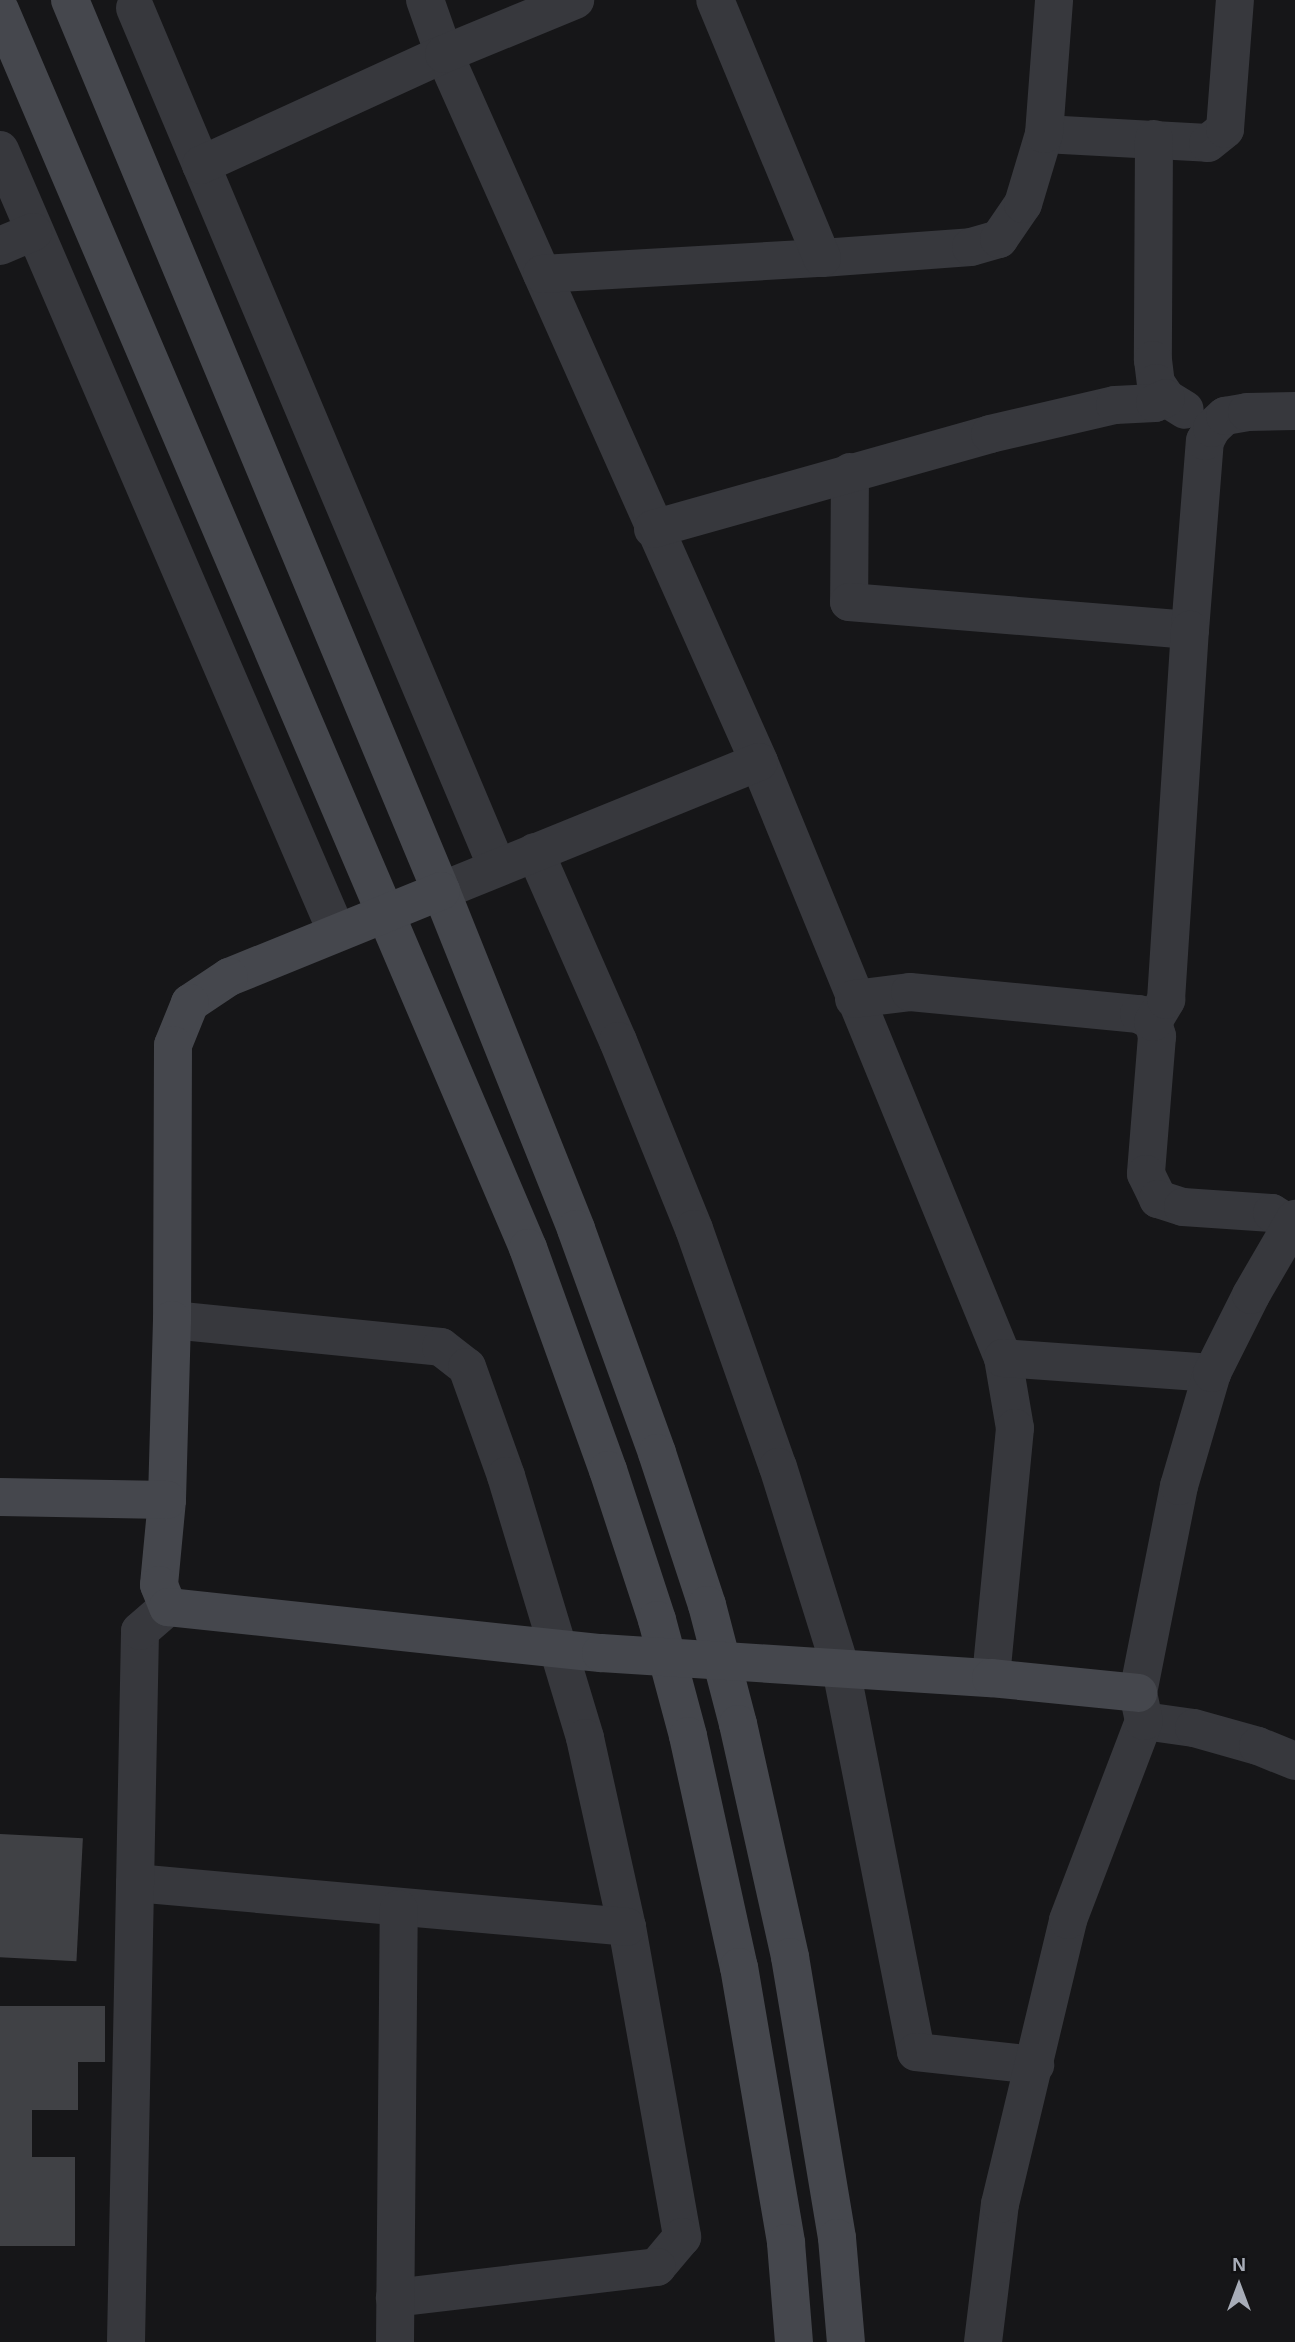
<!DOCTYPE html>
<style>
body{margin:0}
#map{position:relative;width:1295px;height:2342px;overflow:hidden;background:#161618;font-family:Arial,sans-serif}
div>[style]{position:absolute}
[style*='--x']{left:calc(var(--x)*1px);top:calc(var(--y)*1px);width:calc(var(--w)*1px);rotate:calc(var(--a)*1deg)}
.building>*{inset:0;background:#404145;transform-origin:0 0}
.street>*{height:38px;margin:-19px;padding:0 19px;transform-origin:19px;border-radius:19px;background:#37383d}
.secondary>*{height:38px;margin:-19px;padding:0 19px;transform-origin:19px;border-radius:19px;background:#45474d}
span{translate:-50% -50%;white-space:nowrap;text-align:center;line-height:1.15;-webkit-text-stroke:5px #111113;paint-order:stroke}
.north{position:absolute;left:1204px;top:2251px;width:70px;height:70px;-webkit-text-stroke:5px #111113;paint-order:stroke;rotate:0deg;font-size:19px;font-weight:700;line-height:28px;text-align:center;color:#a8adb8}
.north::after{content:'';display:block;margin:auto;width:24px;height:32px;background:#a8adb8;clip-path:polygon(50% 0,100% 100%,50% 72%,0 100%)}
</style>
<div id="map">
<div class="building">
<i style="left:0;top:1834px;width:83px;height:123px;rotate:3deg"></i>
<i style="clip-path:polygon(0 2006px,105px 2006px,105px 2062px,78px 2062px,78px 2110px,32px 2110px,32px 2157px,75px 2157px,75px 2246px,0 2246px)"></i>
</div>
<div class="street">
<i style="--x:425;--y:0;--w:57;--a:70.6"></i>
<i style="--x:444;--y:54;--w:775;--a:66.01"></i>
<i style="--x:759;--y:762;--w:644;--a:67.74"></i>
<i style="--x:1003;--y:1358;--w:71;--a:80.3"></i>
<i style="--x:1015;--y:1428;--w:251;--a:95.5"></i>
<i style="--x:135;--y:8;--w:932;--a:67.15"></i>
<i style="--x:1044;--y:134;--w:164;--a:3.1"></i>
<i style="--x:1208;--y:143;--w:22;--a:-39"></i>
<i style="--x:1225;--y:129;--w:129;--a:-85.6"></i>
<i style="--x:1154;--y:139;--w:221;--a:90.3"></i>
<i style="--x:1153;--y:360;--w:23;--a:83"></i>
<i style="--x:1156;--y:383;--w:18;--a:56"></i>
<i style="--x:1166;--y:398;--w:22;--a:32"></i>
<i style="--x:0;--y:150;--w:852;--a:66.71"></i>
<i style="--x:201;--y:165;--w:267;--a:-24.6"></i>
<i style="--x:444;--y:54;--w:142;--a:-22.4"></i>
<i style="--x:0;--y:246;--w:36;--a:-23"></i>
<i style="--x:822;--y:258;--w:149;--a:-4.2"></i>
<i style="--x:971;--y:247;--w:29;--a:-16"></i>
<i style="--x:999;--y:239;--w:42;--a:-55.6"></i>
<i style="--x:1023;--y:204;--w:73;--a:-73.3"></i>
<i style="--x:1044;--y:134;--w:134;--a:-85.7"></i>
<i style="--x:542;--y:274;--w:280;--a:-3.3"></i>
<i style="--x:822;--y:258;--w:279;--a:-112.5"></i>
<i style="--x:850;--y:472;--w:130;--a:90.4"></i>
<i style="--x:849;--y:602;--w:342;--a:4.7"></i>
<i style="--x:1190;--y:630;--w:190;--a:-85.5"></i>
<i style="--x:1205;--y:441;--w:15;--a:-62"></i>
<i style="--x:1212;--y:428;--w:18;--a:-43"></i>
<i style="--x:1225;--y:416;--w:22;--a:-10"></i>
<i style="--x:1247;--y:412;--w:48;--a:-1.2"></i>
<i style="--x:653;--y:529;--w:350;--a:-15.7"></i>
<i style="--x:990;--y:434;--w:128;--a:-13.1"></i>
<i style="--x:1115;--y:405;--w:40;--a:-2.9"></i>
<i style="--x:1155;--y:403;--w:12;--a:-24"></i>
<i style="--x:535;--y:852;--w:206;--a:66.3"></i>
<i style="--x:618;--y:1041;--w:203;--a:68"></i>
<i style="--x:694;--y:1229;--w:252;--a:70.6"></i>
<i style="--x:778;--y:1467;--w:212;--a:72.7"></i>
<i style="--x:841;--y:1669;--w:390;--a:78.9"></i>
<i style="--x:916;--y:2052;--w:120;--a:6.2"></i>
<i style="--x:441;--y:891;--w:343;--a:-22.1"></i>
<i style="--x:854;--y:999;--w:56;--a:-7.1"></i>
<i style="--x:910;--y:992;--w:230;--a:5.5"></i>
<i style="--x:1139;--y:1014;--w:16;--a:30"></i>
<i style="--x:1153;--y:1022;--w:15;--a:74"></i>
<i style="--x:1157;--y:1036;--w:138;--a:94.6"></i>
<i style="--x:1146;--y:1174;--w:28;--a:64"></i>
<i style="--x:1158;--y:1199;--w:26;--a:18"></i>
<i style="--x:1183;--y:1207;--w:89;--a:3.9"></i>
<i style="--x:1272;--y:1213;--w:22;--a:32"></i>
<i style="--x:1153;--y:1022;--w:26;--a:-59"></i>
<i style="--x:1166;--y:1000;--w:371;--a:-86.3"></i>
<i style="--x:172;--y:1320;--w:270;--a:5.7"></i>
<i style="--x:441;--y:1347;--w:33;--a:38"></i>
<i style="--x:467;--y:1367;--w:116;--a:70.3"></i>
<i style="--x:506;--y:1476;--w:274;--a:73.2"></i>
<i style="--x:585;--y:1738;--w:194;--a:77.5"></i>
<i style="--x:627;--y:1927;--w:315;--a:79.9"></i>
<i style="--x:682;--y:2237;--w:39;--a:130"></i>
<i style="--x:657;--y:2267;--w:264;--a:173.3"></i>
<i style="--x:1003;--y:1358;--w:210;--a:4.1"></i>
<i style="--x:1144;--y:1721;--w:50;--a:8"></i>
<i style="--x:1194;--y:1728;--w:66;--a:15.7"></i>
<i style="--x:1258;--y:1746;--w:40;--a:22"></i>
<i style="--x:135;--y:1883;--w:494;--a:5.1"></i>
<i style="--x:126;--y:2342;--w:711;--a:-88.87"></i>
<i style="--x:140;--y:1631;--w:37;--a:-41"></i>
<i style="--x:395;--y:2342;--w:433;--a:-89.5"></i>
<i style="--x:983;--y:2342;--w:139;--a:-83"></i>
<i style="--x:1000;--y:2204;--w:292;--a:-76.5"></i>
<i style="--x:1068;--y:1920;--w:213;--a:-69.1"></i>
<i style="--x:1144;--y:1721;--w:29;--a:-102"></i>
<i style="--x:1138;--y:1693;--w:211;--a:-78.8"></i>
<i style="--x:1179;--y:1486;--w:118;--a:-73.7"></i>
<i style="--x:1212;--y:1373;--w:87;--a:-63.4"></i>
<i style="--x:1251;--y:1295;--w:88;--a:-59.9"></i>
</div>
<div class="secondary">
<i style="--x:70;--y:0;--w:965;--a:67.39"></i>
<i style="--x:441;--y:891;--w:364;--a:68.2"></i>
<i style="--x:576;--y:1229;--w:238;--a:70.1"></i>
<i style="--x:657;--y:1453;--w:160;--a:71.8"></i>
<i style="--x:707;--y:1605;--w:123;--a:75.4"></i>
<i style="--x:738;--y:1724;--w:239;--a:77.4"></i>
<i style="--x:790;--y:1957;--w:285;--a:80.5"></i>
<i style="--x:837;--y:2238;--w:104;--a:85.1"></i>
<i style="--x:0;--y:10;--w:1346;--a:66.9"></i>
<i style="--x:528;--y:1248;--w:236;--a:70.2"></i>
<i style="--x:608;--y:1470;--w:158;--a:71.9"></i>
<i style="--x:657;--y:1620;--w:120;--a:75"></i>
<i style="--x:688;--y:1736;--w:237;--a:77.6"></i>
<i style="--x:739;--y:1967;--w:280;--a:80.3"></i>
<i style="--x:786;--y:2243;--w:99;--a:85.4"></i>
<i style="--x:441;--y:891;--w:229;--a:157.9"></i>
<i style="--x:229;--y:977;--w:47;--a:146.3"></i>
<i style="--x:190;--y:1003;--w:45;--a:112"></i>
<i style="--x:173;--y:1045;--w:275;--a:90.2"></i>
<i style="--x:172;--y:1320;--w:180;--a:91.6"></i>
<i style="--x:167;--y:1500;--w:85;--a:95.4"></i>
<i style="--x:159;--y:1585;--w:24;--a:68"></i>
<i style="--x:168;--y:1607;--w:435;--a:6.1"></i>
<i style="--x:601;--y:1653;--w:391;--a:3.7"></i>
<i style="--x:991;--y:1678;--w:148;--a:5.8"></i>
<i style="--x:0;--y:1497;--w:167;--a:1"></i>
</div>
<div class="north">N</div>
</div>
